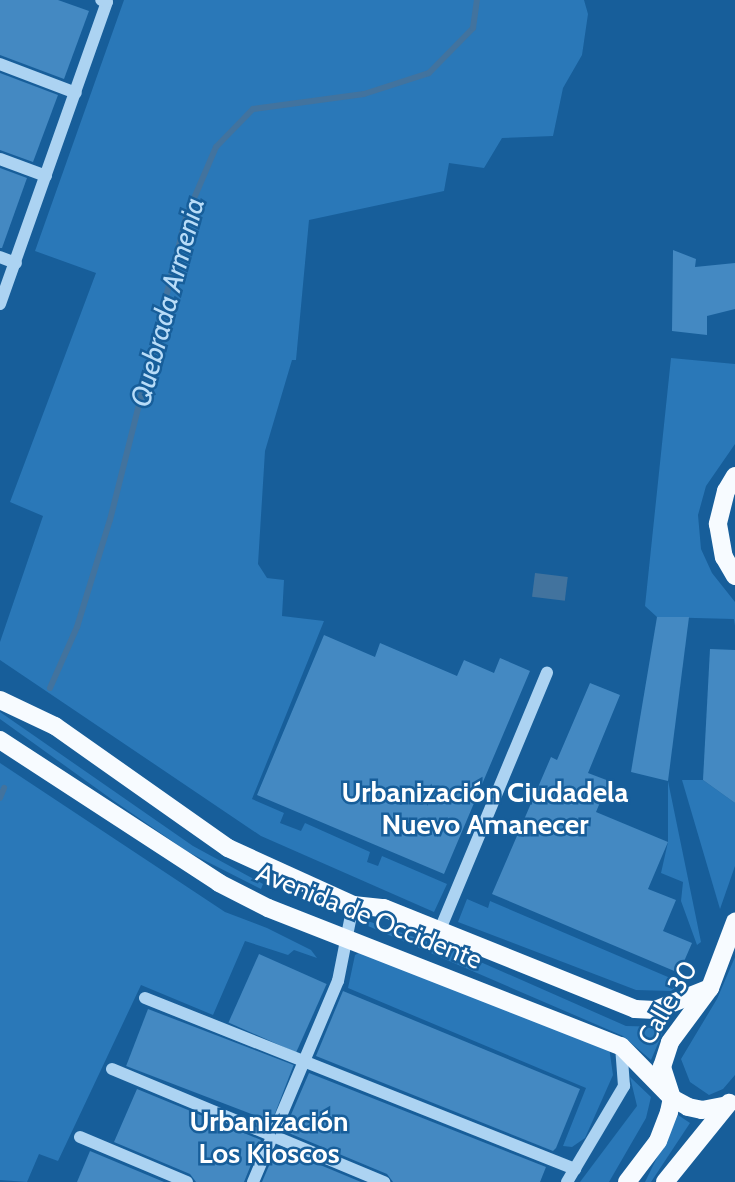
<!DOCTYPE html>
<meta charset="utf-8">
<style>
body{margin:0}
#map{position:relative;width:735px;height:1182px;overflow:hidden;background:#175e9a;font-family:Cabin,sans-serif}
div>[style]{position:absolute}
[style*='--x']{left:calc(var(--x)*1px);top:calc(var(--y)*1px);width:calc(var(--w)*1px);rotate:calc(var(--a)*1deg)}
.green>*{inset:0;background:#2a78b8}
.water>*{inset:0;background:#42739e;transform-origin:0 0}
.stream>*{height:6px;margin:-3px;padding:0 3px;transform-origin:3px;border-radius:3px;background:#42739e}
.building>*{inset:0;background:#4489c2;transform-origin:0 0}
.minor>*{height:12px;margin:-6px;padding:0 6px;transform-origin:6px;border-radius:6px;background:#acd3f2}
.major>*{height:18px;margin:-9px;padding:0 9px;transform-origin:9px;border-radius:9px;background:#f7fbff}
span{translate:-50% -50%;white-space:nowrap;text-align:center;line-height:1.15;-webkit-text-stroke:5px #175e9a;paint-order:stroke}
.street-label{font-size:26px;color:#fff}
.water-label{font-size:28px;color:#b8dcf8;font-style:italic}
.neighbourhood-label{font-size:28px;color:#fff;font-weight:700}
</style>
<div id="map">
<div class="green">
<i style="clip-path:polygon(124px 0,584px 0,588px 14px,582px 55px,563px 88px,553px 136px,502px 138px,484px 168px,449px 163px,444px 191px,309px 220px,296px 360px,292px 360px,265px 451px,258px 564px,267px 578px,284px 580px,282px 616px,324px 621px,252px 799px,284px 813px,280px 823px,301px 831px,305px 823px,370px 852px,367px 862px,378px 866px,382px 856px,447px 884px,434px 912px,261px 836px,0 660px,0 642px,43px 516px,10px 502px,96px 273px,35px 251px)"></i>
<i style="clip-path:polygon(671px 358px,735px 364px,735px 444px,706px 486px,698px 515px,701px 549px,712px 573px,735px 602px,735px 626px,734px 619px,657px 617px,645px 606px)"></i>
<i style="clip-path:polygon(0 712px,193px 846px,263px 884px,261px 889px,188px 852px,114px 801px,0 719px)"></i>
<i style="clip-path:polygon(0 763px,225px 912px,267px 928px,311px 950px,317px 958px,294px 950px,288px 955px,245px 941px,213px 1015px,141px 985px,58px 1161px,39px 1154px,27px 1182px,0 1180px)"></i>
<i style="clip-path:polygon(682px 780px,703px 780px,735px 803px,735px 866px,720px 909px)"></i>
<i style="clip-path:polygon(668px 781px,701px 942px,697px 945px,681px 901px,683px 882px,661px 873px,668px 842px)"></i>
<i style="clip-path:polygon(467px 899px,488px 908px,490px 901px,682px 983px,671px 991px,636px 990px,458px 922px)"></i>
<i style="clip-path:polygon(362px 919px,460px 953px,626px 1026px,665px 1027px,651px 1060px,623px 1036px,361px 923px)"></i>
<i style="clip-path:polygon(364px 950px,609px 1047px,613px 1075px,585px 1138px,572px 1147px,563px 1146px,586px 1088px,348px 988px,355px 955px)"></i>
<i style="clip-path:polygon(735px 957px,735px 1075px,723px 1089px,709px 1095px,690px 1082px,681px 1059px,717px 999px)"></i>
<i style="clip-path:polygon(630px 1077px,651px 1097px,646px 1118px,609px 1182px,580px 1182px,637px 1106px)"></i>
<i style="clip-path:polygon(678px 1115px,690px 1123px,651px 1182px,645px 1182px)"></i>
</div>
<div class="water">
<i style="left:535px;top:573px;width:33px;height:24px;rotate:7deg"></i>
</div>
<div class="stream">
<i style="--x:50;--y:688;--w:67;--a:-66.1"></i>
<i style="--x:77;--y:627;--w:112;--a:-72.9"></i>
<i style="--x:110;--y:520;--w:312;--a:-75.9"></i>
<i style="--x:186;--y:217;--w:76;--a:-66.8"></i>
<i style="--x:216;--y:147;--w:53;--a:-45.8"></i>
<i style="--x:253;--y:109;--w:112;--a:-7.7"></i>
<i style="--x:364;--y:94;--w:68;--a:-17.9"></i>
<i style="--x:429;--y:73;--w:63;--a:-45.6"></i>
<i style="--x:473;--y:28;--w:28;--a:-82"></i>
<i style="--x:0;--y:798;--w:11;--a:-68"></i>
</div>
<div class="building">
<i style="clip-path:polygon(0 0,58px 0,89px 11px,64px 79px,0 55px)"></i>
<i style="clip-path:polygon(0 73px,58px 95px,33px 162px,0 150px)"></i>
<i style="clip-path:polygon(0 168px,27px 178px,2px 248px,0 248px)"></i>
<i style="clip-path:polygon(673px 250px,696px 259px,695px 267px,735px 263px,735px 309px,707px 316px,707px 335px,672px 331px)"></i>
<i style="clip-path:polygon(657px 617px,689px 617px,668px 781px,631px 772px)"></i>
<i style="clip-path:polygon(324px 635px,375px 657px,380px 643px,457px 676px,464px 660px,494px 673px,500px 658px,530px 671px,444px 874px,257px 795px)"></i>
<i style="clip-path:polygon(710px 649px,735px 650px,735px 803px,703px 780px)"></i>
<i style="clip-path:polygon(590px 683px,620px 695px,588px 773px,609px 781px,596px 812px,668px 842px,648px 889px,676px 900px,663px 931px,692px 943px,679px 973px,492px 894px,551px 757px,557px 760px)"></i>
<i style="left:259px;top:954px;width:74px;height:75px;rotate:24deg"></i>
<i style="clip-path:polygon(343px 991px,580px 1089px,556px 1148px,553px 1151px,316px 1056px)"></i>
<i style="left:148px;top:1009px;width:156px;height:61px;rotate:21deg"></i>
<i style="clip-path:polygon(309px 1073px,546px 1167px,540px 1182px,393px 1182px,387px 1174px,284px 1131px)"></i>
<i style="clip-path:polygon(137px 1089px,261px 1140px,244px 1182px,196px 1182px,190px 1174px,114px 1142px)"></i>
<i style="clip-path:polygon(277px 1147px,361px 1182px,262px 1182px)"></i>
<i style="clip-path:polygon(90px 1151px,164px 1182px,77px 1182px)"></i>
</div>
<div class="minor">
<i style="--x:0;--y:64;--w:81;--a:20.9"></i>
<i style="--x:0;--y:159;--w:49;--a:20.3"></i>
<i style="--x:0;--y:257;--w:17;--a:21"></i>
<i style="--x:0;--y:304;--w:320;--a:-70.5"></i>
<i style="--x:107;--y:2;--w:6;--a:-162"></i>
<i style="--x:439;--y:932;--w:281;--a:-67.4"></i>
<i style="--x:145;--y:998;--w:463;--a:21.7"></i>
<i style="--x:112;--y:1069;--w:295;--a:22.6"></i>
<i style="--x:80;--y:1137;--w:116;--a:22.8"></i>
<i style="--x:253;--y:1182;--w:218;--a:-67.1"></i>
<i style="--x:338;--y:981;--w:77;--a:-78.8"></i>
<i style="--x:567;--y:1182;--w:112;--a:-59.3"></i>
<i style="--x:624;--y:1086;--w:40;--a:-94.3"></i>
</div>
<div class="major">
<i style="--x:735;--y:476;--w:17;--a:121"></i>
<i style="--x:726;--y:491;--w:34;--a:104"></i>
<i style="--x:718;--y:524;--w:34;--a:80"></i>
<i style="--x:724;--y:557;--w:22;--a:60"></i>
<i style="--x:0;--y:700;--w:61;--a:25.3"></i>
<i style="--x:55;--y:726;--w:212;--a:35.2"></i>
<i style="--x:228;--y:848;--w:137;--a:24.5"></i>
<i style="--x:353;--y:905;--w:31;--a:6"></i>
<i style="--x:384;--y:908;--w:271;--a:21.9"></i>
<i style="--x:635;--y:1009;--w:20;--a:3"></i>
<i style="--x:655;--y:1010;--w:59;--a:-21.8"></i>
<i style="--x:0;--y:740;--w:262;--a:33.1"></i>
<i style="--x:219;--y:883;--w:55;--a:27"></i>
<i style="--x:268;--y:908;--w:379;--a:21.4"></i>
<i style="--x:621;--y:1046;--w:73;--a:45.6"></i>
<i style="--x:672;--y:1098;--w:18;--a:29"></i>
<i style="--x:688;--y:1107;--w:14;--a:12"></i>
<i style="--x:702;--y:1110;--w:25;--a:-11"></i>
<i style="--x:627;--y:1182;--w:51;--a:-52.9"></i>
<i style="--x:658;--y:1141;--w:31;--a:-69"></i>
<i style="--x:669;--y:1112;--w:14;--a:-78"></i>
<i style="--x:672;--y:1098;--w:33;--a:-108"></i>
<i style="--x:662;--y:1067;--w:26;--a:-72"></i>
<i style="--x:670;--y:1042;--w:67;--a:-53.5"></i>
<i style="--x:710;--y:988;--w:71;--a:-69.3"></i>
<i style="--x:665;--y:1182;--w:102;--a:-51"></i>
</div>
<div class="street-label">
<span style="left:369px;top:917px;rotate:22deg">Avenida de Occidente</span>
<span style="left:668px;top:1003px;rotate:-60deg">Calle 30</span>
</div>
<div class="water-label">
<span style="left:167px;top:302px;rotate:-75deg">Quebrada Armenia</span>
</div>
<div class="neighbourhood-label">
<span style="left:485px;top:808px">Urbanización Ciudadela<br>Nuevo Amanecer</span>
<span style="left:269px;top:1137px">Urbanización<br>Los Kioscos</span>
</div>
</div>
